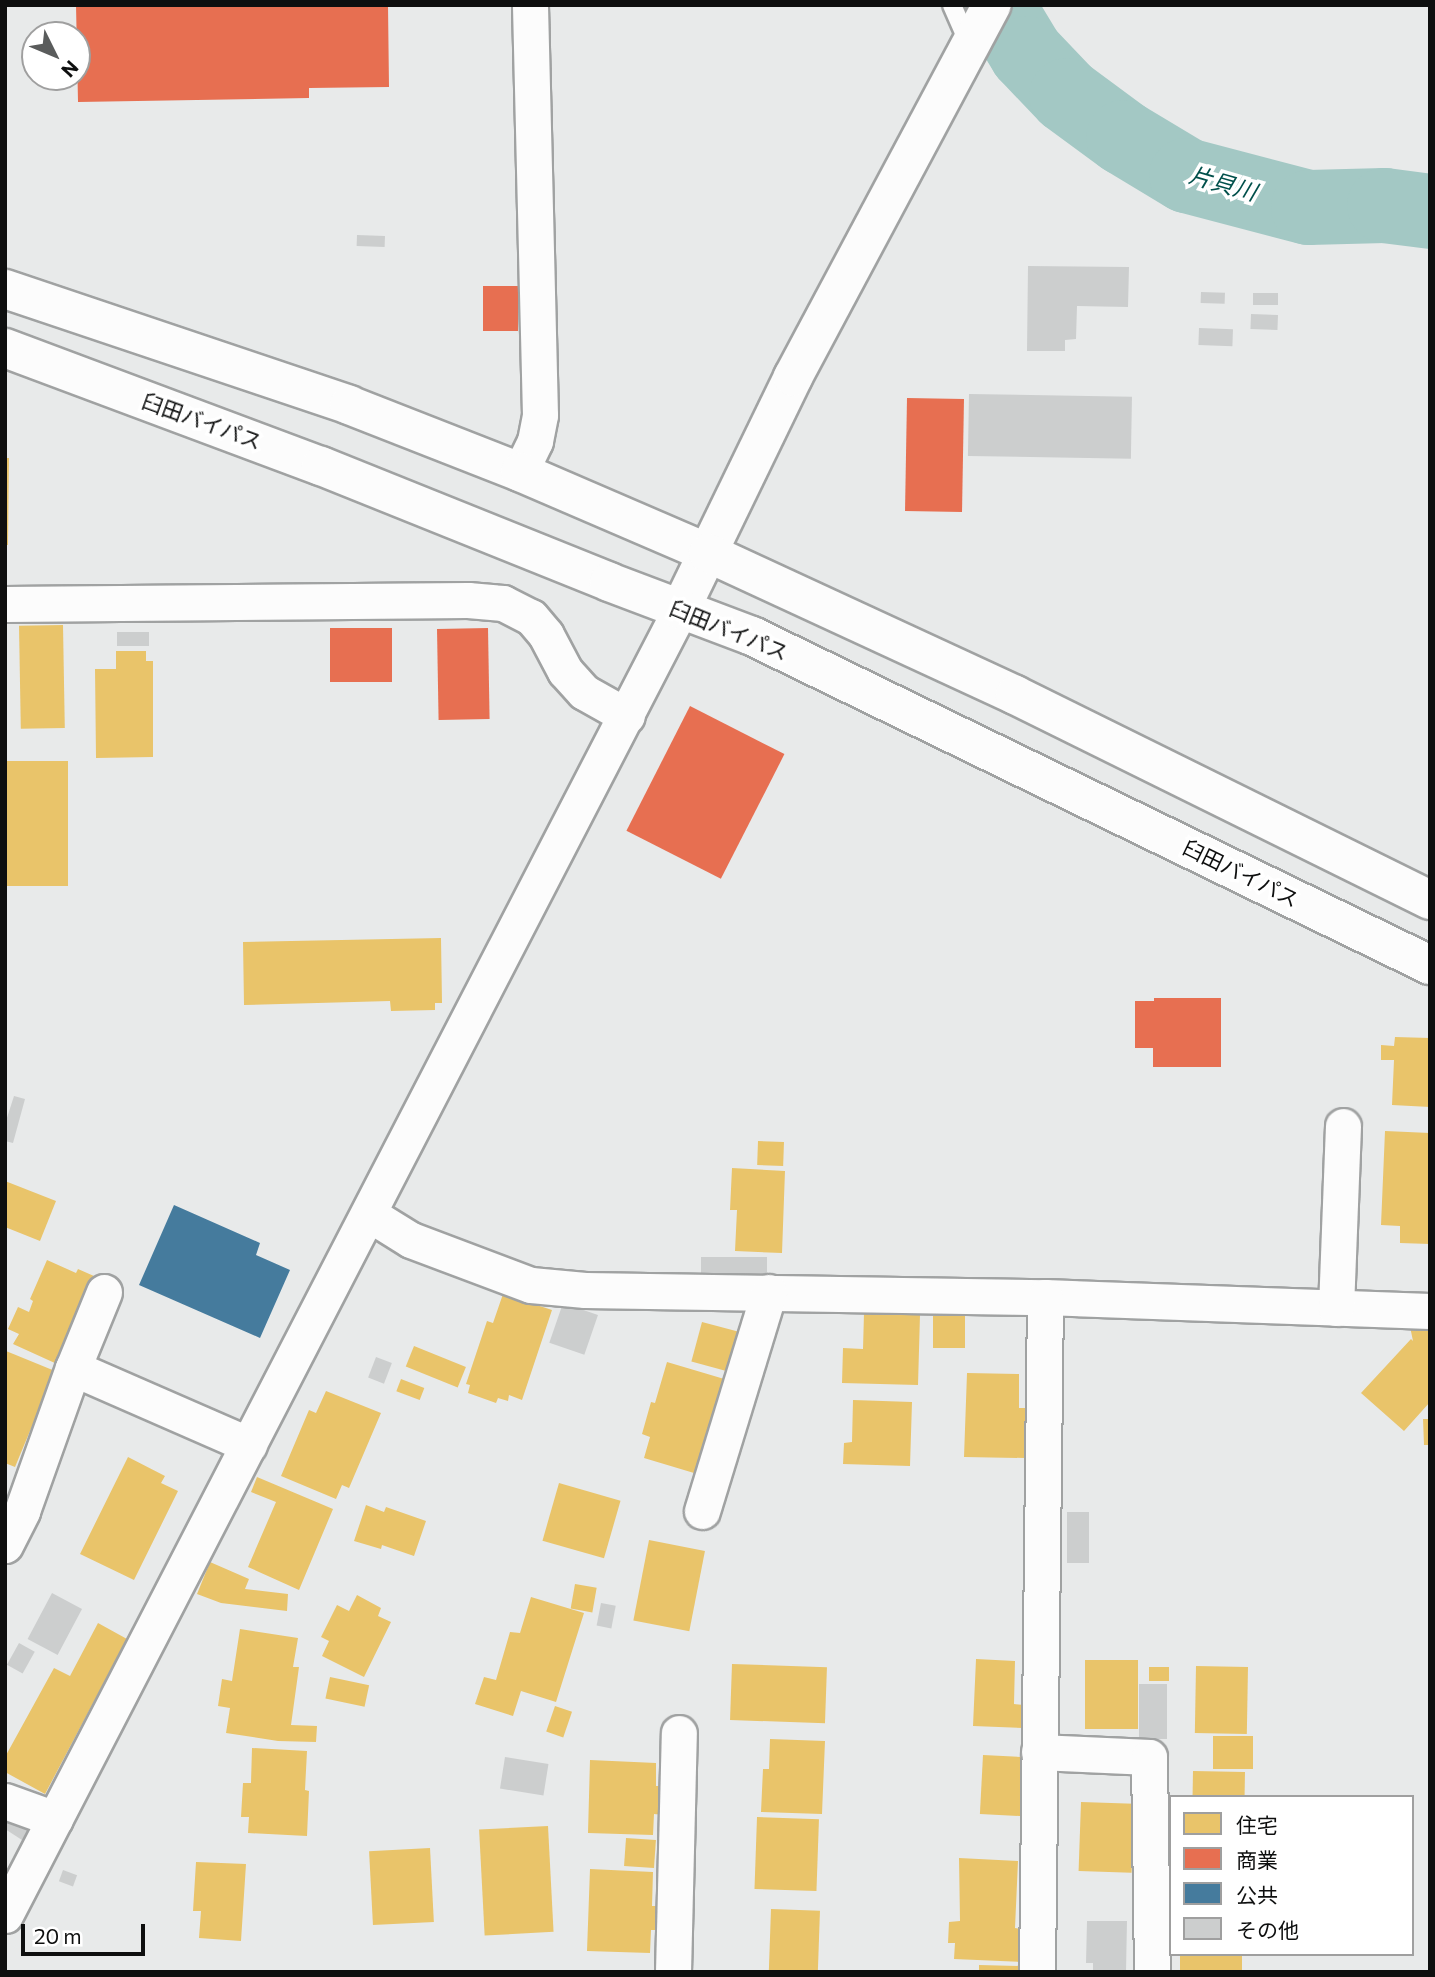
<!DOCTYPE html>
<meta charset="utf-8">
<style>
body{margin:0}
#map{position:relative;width:1435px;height:1977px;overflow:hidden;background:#e8eaea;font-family:Commissioner,"Noto Sans JP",sans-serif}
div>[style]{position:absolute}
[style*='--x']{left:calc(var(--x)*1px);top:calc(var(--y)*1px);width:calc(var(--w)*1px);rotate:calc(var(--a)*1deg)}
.homes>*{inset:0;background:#e9c46a;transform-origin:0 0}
.shops>*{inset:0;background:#e76f51;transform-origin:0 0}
.public>*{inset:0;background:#457b9d}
.river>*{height:75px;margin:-37.5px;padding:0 37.5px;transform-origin:37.5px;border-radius:37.5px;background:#a3c8c4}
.building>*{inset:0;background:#cccece;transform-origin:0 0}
.roads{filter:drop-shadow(2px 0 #a0a2a2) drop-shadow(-2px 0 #a0a2a2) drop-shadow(0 2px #a0a2a2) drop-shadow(0 -2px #a0a2a2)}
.lane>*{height:18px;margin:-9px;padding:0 9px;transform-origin:9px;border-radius:9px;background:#fcfcfc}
.street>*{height:35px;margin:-17.5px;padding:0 17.5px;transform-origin:17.5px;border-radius:17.5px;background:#fcfcfc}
.secondary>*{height:38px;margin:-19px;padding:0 19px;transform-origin:19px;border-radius:19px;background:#fcfcfc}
.highway>*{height:38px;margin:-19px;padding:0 19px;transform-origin:19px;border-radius:19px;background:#fcfcfc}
span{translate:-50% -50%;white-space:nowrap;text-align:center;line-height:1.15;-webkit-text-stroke:7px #fff;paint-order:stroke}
.street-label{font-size:21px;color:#0e0f0f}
.water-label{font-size:23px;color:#01504b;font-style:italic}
.frame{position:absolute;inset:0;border:7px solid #0e0f0f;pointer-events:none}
.legend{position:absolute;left:1169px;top:1795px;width:245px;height:161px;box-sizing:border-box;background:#fff;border:2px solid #9f9f9f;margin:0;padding:9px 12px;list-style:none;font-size:21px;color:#0e0f0f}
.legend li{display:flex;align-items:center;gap:14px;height:35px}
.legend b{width:35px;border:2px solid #9f9f9f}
.north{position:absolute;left:21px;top:21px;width:70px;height:70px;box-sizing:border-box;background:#fff;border:2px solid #9f9f9f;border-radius:50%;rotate:133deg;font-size:19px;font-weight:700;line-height:28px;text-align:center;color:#0e0f0f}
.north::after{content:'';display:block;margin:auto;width:24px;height:32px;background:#5a5c5c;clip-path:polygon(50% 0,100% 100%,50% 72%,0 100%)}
.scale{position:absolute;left:21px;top:1924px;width:124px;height:32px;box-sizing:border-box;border:4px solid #0e0f0f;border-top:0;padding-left:9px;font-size:21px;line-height:24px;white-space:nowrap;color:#0e0f0f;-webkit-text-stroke:5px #fff;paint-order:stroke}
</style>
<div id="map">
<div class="homes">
<i style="clip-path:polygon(5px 458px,9px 458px,8px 545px,5px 545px)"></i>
<i style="left:63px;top:625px;width:103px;height:44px;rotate:89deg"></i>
<i style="clip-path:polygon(116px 651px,146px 651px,146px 661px,153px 661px,153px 757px,96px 758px,95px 669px,116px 669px)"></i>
<i style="left:5px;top:761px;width:63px;height:125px"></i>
<i style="clip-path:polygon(441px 938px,442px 1003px,435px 1003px,435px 1010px,391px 1011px,390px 1001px,244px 1005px,243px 942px)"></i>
<i style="clip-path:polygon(1395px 1037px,1430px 1038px,1430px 1107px,1392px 1105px,1394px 1060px,1381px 1060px,1381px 1045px,1394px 1046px)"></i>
<i style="clip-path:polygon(1385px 1131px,1430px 1133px,1430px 1244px,1400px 1243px,1400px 1226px,1381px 1225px)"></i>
<i style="left:758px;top:1141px;width:26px;height:24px;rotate:2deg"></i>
<i style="clip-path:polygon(732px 1168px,785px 1171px,782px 1253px,735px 1251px,737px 1210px,730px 1210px)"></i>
<i style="clip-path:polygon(5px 1181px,56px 1201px,40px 1241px,5px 1227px)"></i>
<i style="clip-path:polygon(47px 1260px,76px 1273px,78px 1269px,103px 1280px,57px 1364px,13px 1344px,19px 1334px,8px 1329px,18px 1307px,29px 1312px,33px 1301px,30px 1299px)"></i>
<i style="clip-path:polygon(503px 1294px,552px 1310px,522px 1400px,509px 1395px,508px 1401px,498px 1398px,496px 1403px,468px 1393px,470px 1385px,466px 1384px,487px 1321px,493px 1323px)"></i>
<i style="clip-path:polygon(864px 1313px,920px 1315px,918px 1385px,842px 1383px,843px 1348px,863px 1349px)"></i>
<i style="left:933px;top:1316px;width:32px;height:32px"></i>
<i style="clip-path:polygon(1408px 1317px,1430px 1318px,1430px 1402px,1404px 1431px,1361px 1393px,1411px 1339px,1413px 1341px)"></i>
<i style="left:702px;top:1322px;width:38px;height:41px;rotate:15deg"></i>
<i style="left:414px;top:1346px;width:56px;height:22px;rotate:22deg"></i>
<i style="clip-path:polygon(6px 1351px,55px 1371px,15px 1467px,5px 1463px)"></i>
<i style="clip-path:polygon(667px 1362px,731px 1381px,704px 1476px,644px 1458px,650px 1437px,642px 1434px,651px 1402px,655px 1403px)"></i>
<i style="clip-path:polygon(967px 1373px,1019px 1374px,1019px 1408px,1026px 1408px,1025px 1458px,964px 1457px)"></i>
<i style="left:401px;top:1379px;width:25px;height:13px;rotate:21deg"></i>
<i style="clip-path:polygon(326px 1391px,381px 1413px,349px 1488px,342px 1485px,336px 1499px,281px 1476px,309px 1410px,316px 1413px)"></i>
<i style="clip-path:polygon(853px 1400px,912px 1402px,910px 1466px,843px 1464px,844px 1443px,852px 1442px)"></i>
<i style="clip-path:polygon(1423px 1419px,1430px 1419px,1430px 1445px,1424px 1445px)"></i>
<i style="clip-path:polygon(128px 1457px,165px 1476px,161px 1483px,178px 1491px,134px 1580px,80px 1554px)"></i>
<i style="clip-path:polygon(257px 1477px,333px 1509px,299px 1590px,248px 1567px,276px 1502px,251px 1492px)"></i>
<i style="left:559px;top:1483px;width:64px;height:60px;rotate:16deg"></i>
<i style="clip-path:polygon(366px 1505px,384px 1512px,386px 1507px,426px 1521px,414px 1556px,382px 1545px,381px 1549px,354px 1541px)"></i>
<i style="left:649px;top:1540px;width:57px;height:82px;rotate:11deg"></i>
<i style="clip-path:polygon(210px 1562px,249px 1579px,245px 1589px,288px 1594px,287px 1611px,221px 1603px,197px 1594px)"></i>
<i style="left:575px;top:1584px;width:22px;height:25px;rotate:10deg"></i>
<i style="clip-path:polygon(357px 1595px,381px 1608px,378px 1616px,391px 1622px,364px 1677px,322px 1656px,329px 1641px,321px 1637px,337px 1605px,349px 1611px)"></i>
<i style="clip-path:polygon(531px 1597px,584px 1613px,556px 1702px,521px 1691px,513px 1716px,475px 1704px,484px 1677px,496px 1680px,510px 1632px,520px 1633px)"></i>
<i style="clip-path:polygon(98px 1623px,127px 1639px,45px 1794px,5px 1772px,5px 1757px,54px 1668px,70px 1676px)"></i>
<i style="clip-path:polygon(240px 1629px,298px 1638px,293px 1667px,299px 1667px,291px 1725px,317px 1726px,316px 1742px,278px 1741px,226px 1733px,230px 1708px,218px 1706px,222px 1679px,232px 1681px)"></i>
<i style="clip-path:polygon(976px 1659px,1015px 1661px,1014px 1704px,1024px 1705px,1023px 1728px,973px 1726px)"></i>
<i style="left:1085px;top:1660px;width:53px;height:69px"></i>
<i style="left:732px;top:1664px;width:95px;height:56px;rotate:2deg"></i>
<i style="left:1196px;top:1666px;width:52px;height:67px;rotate:1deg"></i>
<i style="left:1149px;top:1667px;width:20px;height:14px"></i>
<i style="left:330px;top:1677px;width:40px;height:22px;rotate:12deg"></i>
<i style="left:555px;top:1706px;width:18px;height:27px;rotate:19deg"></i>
<i style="left:1213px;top:1736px;width:40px;height:33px"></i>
<i style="clip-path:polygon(770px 1739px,825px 1741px,822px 1814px,761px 1812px,763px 1769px,769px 1769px)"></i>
<i style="clip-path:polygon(252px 1748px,307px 1751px,305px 1790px,309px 1791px,307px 1836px,248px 1833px,249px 1817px,241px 1817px,243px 1783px,251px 1783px)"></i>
<i style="left:983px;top:1755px;width:43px;height:59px;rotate:3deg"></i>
<i style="clip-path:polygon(590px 1760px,656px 1763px,656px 1786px,664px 1786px,663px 1815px,654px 1814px,653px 1835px,588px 1833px)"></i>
<i style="left:1193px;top:1771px;width:52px;height:26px;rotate:1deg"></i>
<i style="left:1081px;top:1802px;width:53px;height:69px;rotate:2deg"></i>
<i style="left:757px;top:1817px;width:62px;height:72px;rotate:2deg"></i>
<i style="left:548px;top:1826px;width:106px;height:69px;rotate:87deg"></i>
<i style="left:626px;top:1838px;width:30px;height:28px;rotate:4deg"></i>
<i style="left:430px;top:1848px;width:74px;height:61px;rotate:87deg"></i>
<i style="clip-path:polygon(959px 1858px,1018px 1861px,1015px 1928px,1022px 1929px,1021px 1962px,954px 1959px,955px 1943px,948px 1943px,949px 1922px,960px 1921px)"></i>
<i style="clip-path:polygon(196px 1862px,246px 1864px,241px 1941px,199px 1938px,201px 1911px,193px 1911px)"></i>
<i style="clip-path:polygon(590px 1869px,653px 1872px,652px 1906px,657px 1906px,656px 1930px,651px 1930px,650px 1953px,587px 1951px)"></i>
<i style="left:771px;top:1909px;width:49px;height:63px;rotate:2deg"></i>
<i style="left:1180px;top:1954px;width:62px;height:18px"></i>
<i style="clip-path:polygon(979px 1965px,1023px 1966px,1023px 1972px,979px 1972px)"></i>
</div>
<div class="shops">
<i style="clip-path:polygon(76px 5px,388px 5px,389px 87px,309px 88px,309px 98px,78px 102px)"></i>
<i style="left:483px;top:286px;width:35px;height:45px"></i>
<i style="left:907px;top:398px;width:57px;height:113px;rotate:1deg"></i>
<i style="left:330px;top:628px;width:62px;height:54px"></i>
<i style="left:488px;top:628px;width:91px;height:51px;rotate:89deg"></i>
<i style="left:690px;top:706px;width:106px;height:140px;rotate:27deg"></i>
<i style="clip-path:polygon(1154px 998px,1221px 998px,1221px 1067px,1153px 1067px,1153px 1048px,1135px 1048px,1135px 1001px,1154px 1001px)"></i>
</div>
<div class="public">
<i style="clip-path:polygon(174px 1205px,260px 1243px,256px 1255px,290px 1270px,260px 1338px,139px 1285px)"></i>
</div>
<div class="river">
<i style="--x:997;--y:5;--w:56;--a:58.9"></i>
<i style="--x:1026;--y:53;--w:58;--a:46.4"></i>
<i style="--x:1066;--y:95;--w:71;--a:36.4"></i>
<i style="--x:1123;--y:137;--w:74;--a:31.1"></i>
<i style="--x:1186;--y:175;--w:126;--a:14.7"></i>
<i style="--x:1308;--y:207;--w:76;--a:-1.5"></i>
<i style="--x:1384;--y:205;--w:46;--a:7.4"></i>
</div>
<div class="building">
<i style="left:357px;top:235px;width:28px;height:11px;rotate:2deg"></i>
<i style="clip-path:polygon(1028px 266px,1129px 267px,1128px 307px,1077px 306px,1076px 339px,1065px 340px,1065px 351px,1027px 351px)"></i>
<i style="left:1201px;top:292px;width:24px;height:11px;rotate:2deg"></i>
<i style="left:1253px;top:293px;width:25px;height:12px"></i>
<i style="left:1251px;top:314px;width:27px;height:15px;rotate:2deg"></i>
<i style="left:1199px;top:328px;width:34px;height:17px;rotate:2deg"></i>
<i style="left:969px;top:394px;width:163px;height:62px;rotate:1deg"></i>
<i style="left:117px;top:632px;width:32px;height:14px"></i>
<i style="clip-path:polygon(14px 1096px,25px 1099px,13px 1143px,5px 1141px,5px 1124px)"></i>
<i style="left:701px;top:1257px;width:66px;height:19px"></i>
<i style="left:563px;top:1303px;width:37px;height:42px;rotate:19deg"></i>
<i style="left:376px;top:1357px;width:17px;height:22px;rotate:21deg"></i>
<i style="left:1067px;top:1512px;width:22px;height:51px"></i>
<i style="left:52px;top:1593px;width:34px;height:52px;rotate:28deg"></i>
<i style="left:601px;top:1603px;width:15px;height:23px;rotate:11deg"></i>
<i style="left:19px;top:1643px;width:18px;height:25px;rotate:29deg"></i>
<i style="left:1139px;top:1684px;width:28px;height:55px"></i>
<i style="left:505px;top:1757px;width:44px;height:32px;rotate:9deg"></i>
<i style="clip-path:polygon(5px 1808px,32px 1824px,22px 1840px,5px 1829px)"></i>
<i style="left:63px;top:1870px;width:15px;height:12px;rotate:20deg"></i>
<i style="clip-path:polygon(1087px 1921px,1127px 1921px,1126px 1972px,1093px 1972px,1093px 1963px,1086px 1963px)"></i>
</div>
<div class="roads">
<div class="lane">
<i style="--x:952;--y:5;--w:43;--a:66.4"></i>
</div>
<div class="street">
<i style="--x:520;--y:472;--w:34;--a:-64"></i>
<i style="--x:535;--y:441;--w:26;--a:-79"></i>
<i style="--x:540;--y:415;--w:410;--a:-91.4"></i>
<i style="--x:5;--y:604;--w:463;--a:-0.5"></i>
<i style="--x:468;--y:600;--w:35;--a:5"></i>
<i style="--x:503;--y:603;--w:31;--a:27"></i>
<i style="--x:531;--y:617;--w:23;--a:50"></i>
<i style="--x:546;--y:635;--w:41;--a:62.2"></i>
<i style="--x:565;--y:671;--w:28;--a:48"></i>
<i style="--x:584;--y:692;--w:49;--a:29.2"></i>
<i style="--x:369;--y:1214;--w:49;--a:31.8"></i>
<i style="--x:411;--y:1240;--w:128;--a:20.6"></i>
<i style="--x:531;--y:1285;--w:54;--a:5.3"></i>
<i style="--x:585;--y:1290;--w:460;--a:0.9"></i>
<i style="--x:1045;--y:1297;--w:385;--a:2.1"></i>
<i style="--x:1336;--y:1308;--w:182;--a:-87.8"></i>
<i style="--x:73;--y:1368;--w:192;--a:23.6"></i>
<i style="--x:702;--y:1511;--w:229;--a:-73"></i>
<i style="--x:5;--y:1545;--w:38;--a:-63"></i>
<i style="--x:22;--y:1511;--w:152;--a:-70.4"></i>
<i style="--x:73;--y:1368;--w:82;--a:-67.8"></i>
<i style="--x:1039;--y:1752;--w:110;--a:2.6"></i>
<i style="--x:1149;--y:1757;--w:215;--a:89.2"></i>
<i style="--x:5;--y:1801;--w:53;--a:19.8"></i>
<i style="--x:5;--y:1915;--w:1469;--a:-62.65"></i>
<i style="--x:673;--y:1972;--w:239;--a:-88.6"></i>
<i style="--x:1037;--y:1972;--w:675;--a:-89.32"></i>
</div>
<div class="secondary">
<i style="--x:680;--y:610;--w:259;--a:-64.1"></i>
<i style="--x:793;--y:377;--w:422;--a:-61.9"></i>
</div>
<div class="highway">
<i style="--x:5;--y:289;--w:363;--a:18.6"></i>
<i style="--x:349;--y:405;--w:184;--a:21.4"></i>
<i style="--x:520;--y:472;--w:205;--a:23.3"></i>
<i style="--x:708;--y:553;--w:338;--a:24.8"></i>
<i style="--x:1015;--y:695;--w:463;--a:26.3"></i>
<i style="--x:5;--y:348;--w:337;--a:20.5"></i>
<i style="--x:321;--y:466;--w:310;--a:21.9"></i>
<i style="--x:609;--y:582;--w:153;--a:20.7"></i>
<i style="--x:752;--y:636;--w:754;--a:25.89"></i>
</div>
</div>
<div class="street-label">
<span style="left:202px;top:421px;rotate:20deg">臼田バイパス</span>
<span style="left:729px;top:630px;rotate:22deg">臼田バイパス</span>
<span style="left:1241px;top:873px;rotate:26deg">臼田バイパス</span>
</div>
<div class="water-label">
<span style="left:1223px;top:183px;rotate:16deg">片貝川</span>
</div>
<div class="frame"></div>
<ul class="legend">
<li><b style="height:19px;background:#e9c46a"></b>住宅</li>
<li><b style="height:19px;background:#e76f51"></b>商業</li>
<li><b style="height:19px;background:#457b9d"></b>公共</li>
<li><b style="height:19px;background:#cccece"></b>その他</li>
</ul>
<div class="north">N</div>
<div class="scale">20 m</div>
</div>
